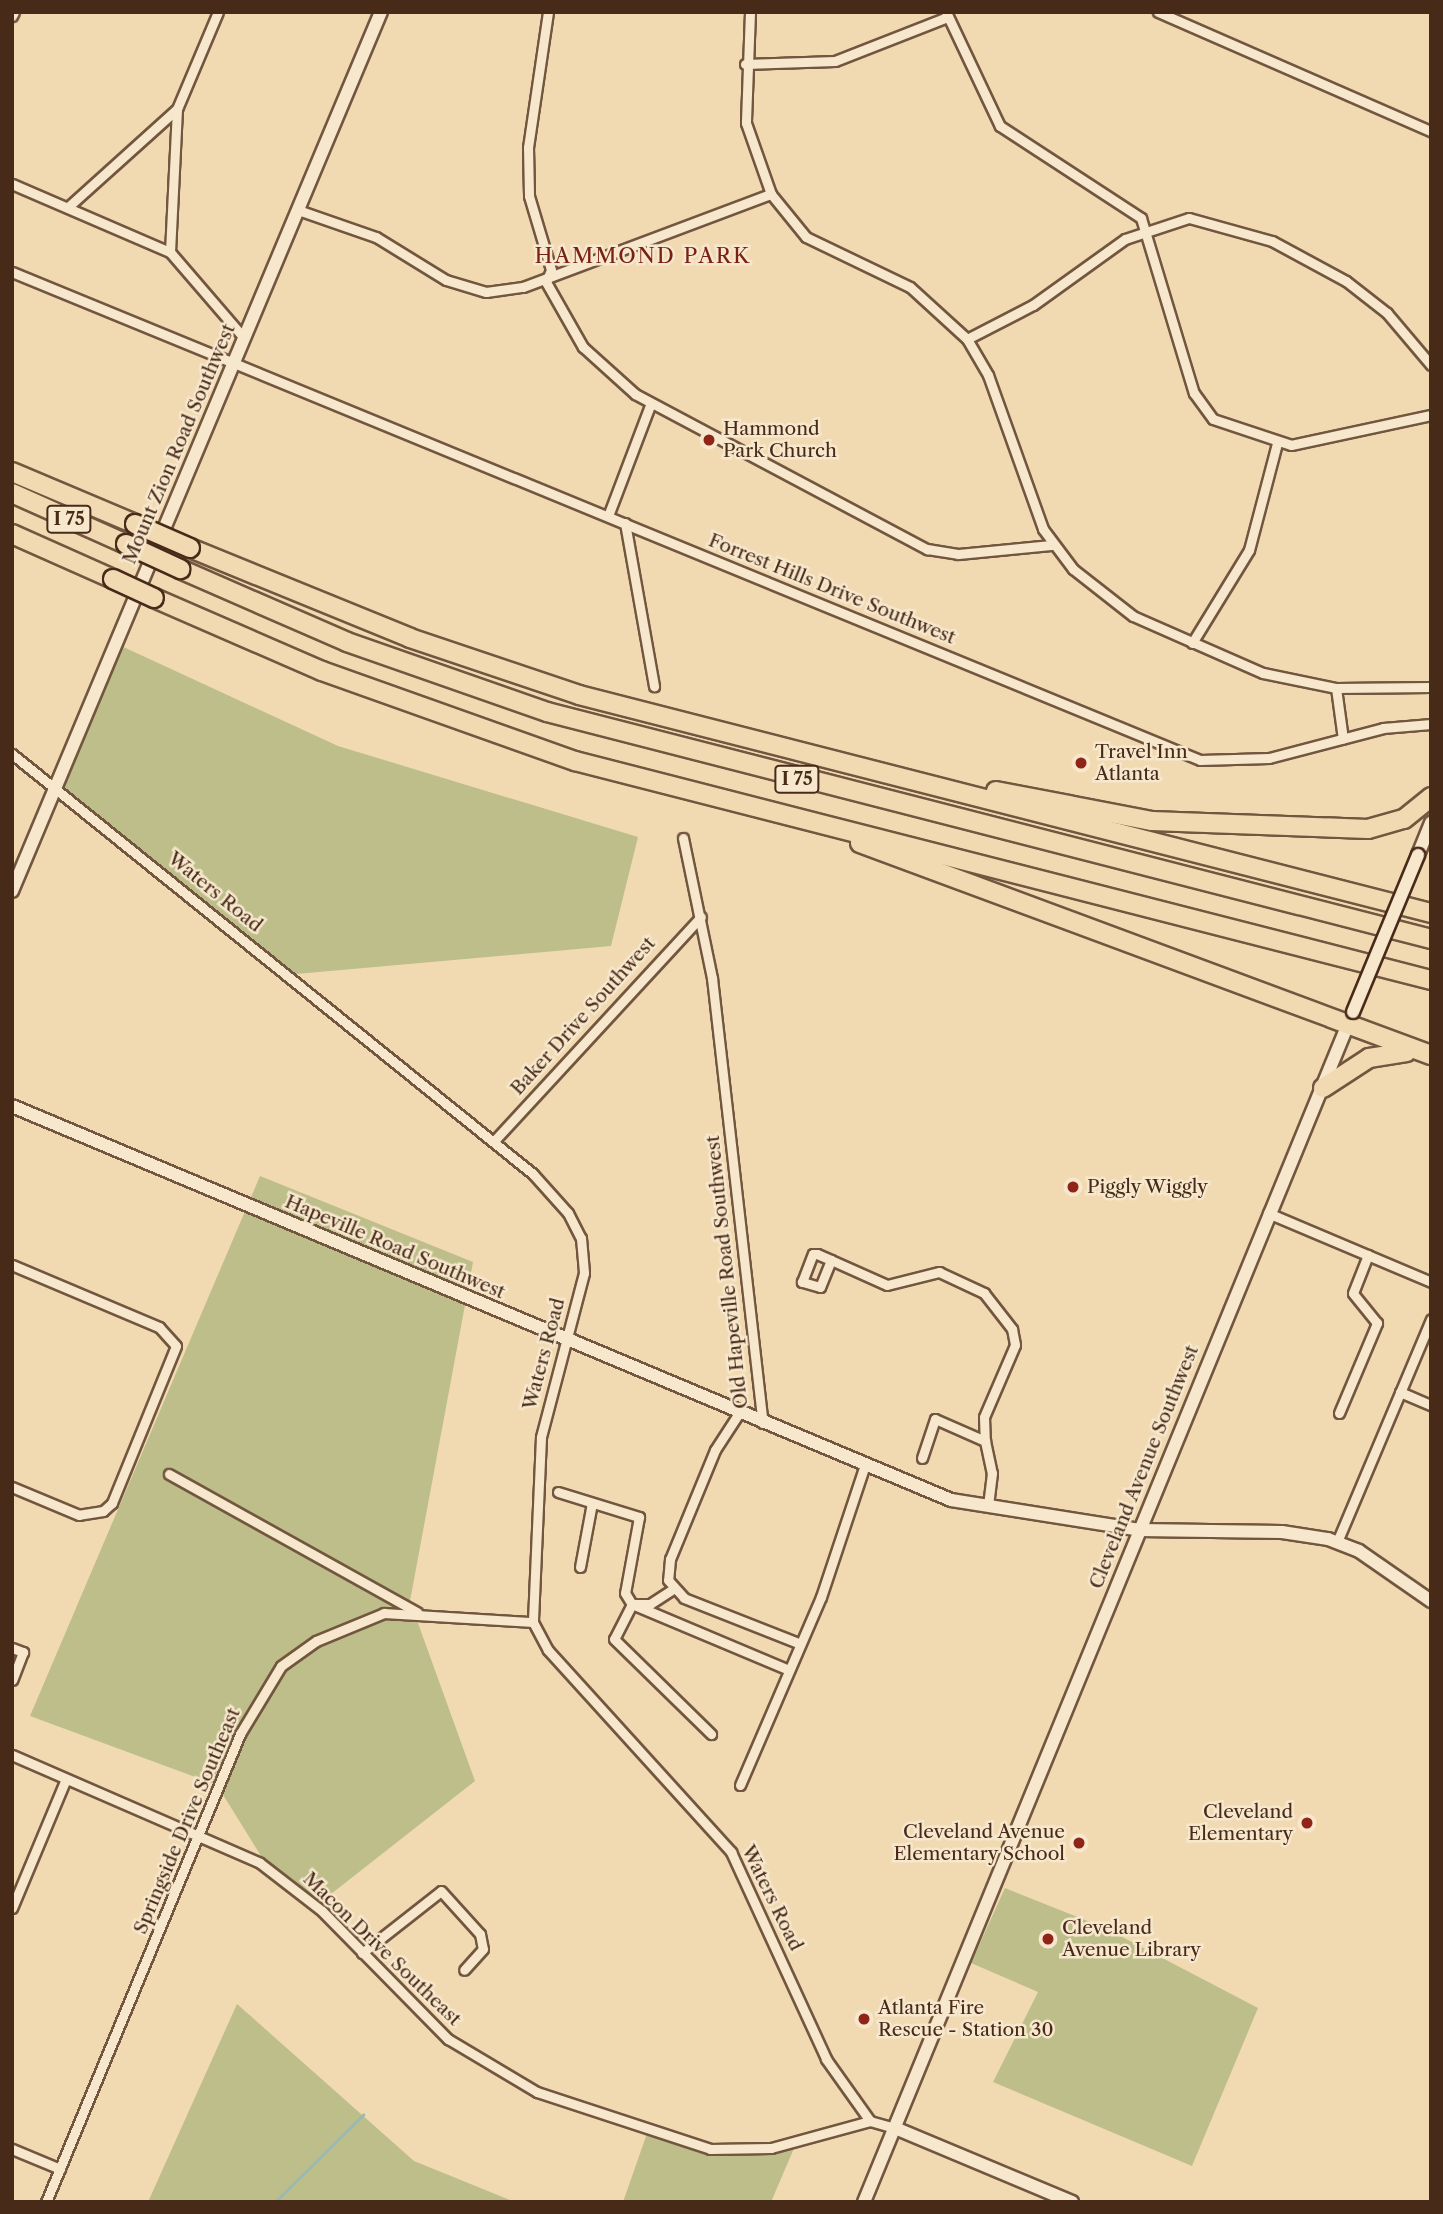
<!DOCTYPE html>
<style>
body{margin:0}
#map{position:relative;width:1443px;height:2214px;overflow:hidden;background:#f1dab2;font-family:"Libre Caslon Text",serif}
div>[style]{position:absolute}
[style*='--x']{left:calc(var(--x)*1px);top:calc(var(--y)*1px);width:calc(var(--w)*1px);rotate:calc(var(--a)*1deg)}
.green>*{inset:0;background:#bdbe8a}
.stream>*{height:2.5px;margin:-1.25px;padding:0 1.25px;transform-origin:1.25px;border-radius:1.25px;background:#9bbab0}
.roads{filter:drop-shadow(2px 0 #72563f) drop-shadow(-2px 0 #72563f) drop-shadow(0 2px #72563f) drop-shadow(0 -2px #72563f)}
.street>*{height:9px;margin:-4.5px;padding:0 4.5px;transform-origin:4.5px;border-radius:4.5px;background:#f6e7cd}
.secondary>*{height:12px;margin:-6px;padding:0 6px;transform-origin:6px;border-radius:6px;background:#f6e7cd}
.highway>*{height:18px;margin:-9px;padding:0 9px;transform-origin:9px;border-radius:9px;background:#f1dab2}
.bridges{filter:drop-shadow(2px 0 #482a19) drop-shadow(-2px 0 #482a19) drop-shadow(0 2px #482a19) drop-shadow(0 -2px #482a19)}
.secondary-bridge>*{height:12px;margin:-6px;padding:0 6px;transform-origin:6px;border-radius:6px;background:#f6e7cd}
.highway-bridge>*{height:18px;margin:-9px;padding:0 9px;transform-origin:9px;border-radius:9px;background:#f1dab2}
.dots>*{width:19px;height:19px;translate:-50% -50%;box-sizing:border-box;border:4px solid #f6e7cd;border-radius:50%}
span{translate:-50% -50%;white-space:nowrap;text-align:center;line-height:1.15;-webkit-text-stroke:5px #f6e7cd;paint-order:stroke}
.shield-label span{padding:2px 5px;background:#f6e7cd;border:2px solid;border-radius:5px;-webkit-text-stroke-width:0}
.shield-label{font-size:18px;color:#482a19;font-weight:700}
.poi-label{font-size:19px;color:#482a19}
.left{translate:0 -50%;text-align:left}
.right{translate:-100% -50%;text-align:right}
.street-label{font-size:19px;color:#482a19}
.neighbourhood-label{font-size:21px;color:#7a1f14;letter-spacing:2px}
.frame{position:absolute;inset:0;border:14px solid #482a19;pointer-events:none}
</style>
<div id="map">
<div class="green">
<i style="clip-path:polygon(117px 644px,338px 746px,638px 837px,611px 946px,285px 975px,56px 781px)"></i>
<i style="clip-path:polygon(260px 1176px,473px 1262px,410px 1601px,475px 1781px,317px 1905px,269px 1869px,217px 1785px,30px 1716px)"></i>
<i style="clip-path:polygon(1005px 1888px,1105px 1928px,1258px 2008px,1192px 2166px,993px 2082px,1038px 1992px,971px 1963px)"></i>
<i style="clip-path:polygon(237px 2004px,414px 2161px,515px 2202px,148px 2202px)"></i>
<i style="clip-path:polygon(650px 2125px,721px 2147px,798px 2139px,771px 2202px,623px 2202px)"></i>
</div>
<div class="stream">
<i style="--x:275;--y:2202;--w:124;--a:-44.7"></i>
</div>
<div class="roads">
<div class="street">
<i style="--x:548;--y:12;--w:136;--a:98.4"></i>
<i style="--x:528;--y:147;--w:49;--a:88.8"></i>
<i style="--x:529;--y:196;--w:77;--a:73.4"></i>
<i style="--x:551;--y:270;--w:13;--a:113"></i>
<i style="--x:546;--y:282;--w:75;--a:60.4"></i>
<i style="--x:583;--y:347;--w:70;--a:42.1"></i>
<i style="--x:635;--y:394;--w:331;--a:28"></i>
<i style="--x:927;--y:549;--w:31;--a:9"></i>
<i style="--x:958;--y:554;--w:94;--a:-5.5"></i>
<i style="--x:750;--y:12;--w:111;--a:92.1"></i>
<i style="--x:746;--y:123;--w:75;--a:70.6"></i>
<i style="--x:771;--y:194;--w:55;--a:50.9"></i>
<i style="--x:806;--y:237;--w:115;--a:25.7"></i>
<i style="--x:910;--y:287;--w:77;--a:42.4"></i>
<i style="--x:967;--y:339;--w:42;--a:59.7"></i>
<i style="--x:988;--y:375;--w:164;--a:70.3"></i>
<i style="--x:1043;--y:529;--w:50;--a:53.1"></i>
<i style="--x:1073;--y:569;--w:76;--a:38.1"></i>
<i style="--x:1133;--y:616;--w:142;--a:23.7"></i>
<i style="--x:1263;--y:673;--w:75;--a:11.6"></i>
<i style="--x:1336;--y:688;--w:95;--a:-0.6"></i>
<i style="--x:946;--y:12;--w:126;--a:64.7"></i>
<i style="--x:1000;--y:126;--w:168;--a:33.1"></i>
<i style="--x:1141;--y:218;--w:183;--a:73.2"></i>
<i style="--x:1194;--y:393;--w:32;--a:54"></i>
<i style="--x:1213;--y:419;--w:82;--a:18.4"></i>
<i style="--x:1291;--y:445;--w:143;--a:-12.1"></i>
<i style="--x:1158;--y:12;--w:298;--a:23.6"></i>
<i style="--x:12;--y:16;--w:4;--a:-63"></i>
<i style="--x:745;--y:64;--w:90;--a:-1.9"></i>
<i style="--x:835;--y:61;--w:120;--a:-21.4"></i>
<i style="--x:12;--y:184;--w:172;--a:23.3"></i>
<i style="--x:170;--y:252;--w:113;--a:49.3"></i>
<i style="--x:68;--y:207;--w:147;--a:-42"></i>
<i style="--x:298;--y:210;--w:83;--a:19.1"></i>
<i style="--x:376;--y:237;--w:82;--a:31.6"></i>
<i style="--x:446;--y:280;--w:42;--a:16.7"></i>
<i style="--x:486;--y:292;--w:37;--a:-8"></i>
<i style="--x:523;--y:287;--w:265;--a:-20.6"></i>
<i style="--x:170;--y:252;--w:143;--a:-87.2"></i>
<i style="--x:177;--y:109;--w:105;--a:-67.1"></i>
<i style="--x:12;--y:272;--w:1284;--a:22.33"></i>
<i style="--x:1200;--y:760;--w:69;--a:-1.7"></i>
<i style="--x:1269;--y:758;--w:118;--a:-14.7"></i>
<i style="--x:1383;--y:728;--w:48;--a:-4.8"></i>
<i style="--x:967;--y:339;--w:74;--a:-27.3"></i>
<i style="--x:1033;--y:305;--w:113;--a:-35.7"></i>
<i style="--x:1125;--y:239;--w:67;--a:-18.2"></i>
<i style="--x:1189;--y:218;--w:86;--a:15.5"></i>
<i style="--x:1272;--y:241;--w:84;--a:28.4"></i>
<i style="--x:1346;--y:281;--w:52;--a:38"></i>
<i style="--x:1387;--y:313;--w:68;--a:49.8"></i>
<i style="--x:608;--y:516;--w:121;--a:-69.2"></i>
<i style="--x:625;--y:523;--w:166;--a:79.9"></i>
<i style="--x:1192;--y:643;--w:109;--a:-58.5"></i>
<i style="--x:1249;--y:550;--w:111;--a:-75.3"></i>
<i style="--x:1336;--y:688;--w:51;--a:82.2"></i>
<i style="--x:12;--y:754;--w:669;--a:38.87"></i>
<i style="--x:533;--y:1174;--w:52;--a:48.1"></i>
<i style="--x:568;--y:1213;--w:28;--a:63"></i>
<i style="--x:581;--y:1238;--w:35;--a:85"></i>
<i style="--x:584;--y:1273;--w:170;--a:104.7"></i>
<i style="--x:541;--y:1437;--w:185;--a:92.5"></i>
<i style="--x:533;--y:1622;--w:32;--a:62"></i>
<i style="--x:548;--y:1650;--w:273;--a:47.8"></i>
<i style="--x:731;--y:1852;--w:228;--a:65.3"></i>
<i style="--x:826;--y:2059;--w:76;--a:54.6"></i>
<i style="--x:683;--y:838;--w:143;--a:78.3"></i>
<i style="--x:712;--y:978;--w:448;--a:83.5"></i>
<i style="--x:494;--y:1141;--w:305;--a:-47.3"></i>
<i style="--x:1268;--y:1213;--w:177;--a:22.9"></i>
<i style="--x:831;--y:1260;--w:29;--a:112"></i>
<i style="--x:820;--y:1287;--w:19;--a:-164"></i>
<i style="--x:802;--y:1282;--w:30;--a:-69"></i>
<i style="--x:813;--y:1254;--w:4;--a:0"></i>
<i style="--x:817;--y:1254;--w:15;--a:23"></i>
<i style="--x:831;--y:1260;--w:61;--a:24.1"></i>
<i style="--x:887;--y:1285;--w:54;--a:-14"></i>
<i style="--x:939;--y:1272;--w:50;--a:25"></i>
<i style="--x:984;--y:1293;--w:46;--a:52.1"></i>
<i style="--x:1012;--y:1329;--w:16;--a:79"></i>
<i style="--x:1015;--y:1345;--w:78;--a:113.3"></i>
<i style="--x:984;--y:1417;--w:24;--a:88"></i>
<i style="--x:12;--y:1265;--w:160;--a:22.9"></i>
<i style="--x:159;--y:1327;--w:25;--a:48"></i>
<i style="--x:176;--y:1346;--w:170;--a:112.2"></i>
<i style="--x:112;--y:1503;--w:12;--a:138"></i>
<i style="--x:103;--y:1511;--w:24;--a:171"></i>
<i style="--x:79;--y:1515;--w:73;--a:-157.3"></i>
<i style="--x:1400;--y:1392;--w:34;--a:23"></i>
<i style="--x:739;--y:1413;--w:44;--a:123"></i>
<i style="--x:715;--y:1450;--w:118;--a:112.4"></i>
<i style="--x:670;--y:1559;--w:21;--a:95"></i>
<i style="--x:668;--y:1580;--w:24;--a:48"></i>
<i style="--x:684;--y:1598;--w:123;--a:21.5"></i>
<i style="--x:1339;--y:1413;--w:98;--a:-67.1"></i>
<i style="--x:1377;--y:1323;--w:38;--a:-129"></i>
<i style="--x:1353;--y:1293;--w:41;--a:-68.5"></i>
<i style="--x:922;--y:1458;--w:41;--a:-71.6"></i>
<i style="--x:935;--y:1419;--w:55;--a:23.7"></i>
<i style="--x:985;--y:1441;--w:33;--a:78"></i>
<i style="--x:992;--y:1473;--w:33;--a:97"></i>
<i style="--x:169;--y:1474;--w:284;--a:29.1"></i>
<i style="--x:558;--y:1492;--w:85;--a:17.2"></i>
<i style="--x:639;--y:1517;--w:77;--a:100.4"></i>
<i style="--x:625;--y:1593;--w:13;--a:58"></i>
<i style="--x:632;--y:1604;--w:168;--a:22.8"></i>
<i style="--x:1337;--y:1542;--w:242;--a:-67.1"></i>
<i style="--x:580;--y:1567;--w:65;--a:-79.4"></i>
<i style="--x:673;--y:1589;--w:27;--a:147"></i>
<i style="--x:650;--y:1604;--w:18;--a:180"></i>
<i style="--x:632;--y:1604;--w:39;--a:117"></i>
<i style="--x:614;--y:1639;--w:136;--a:44.4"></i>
<i style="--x:12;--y:1648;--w:12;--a:20"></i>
<i style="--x:23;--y:1652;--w:30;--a:111"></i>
<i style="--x:12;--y:1755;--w:270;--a:23.5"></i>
<i style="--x:260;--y:1863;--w:78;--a:37.7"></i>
<i style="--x:322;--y:1911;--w:180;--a:45.5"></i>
<i style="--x:448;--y:2039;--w:104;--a:30.8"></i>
<i style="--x:537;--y:2092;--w:182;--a:18.2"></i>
<i style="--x:710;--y:2149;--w:61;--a:-0.9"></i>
<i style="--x:771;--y:2148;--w:103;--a:-15.3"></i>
<i style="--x:870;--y:2121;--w:26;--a:16"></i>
<i style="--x:740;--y:1785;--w:205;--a:-66.7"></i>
<i style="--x:821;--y:1597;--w:139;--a:-71.6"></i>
<i style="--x:12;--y:1908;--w:140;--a:-67.3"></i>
<i style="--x:362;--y:1953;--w:100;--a:-38.1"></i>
<i style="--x:441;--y:1891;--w:58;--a:47.8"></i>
<i style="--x:480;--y:1934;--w:15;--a:79"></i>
<i style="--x:483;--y:1949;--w:28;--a:132"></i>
<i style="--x:12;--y:2149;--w:52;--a:22.6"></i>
<i style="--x:46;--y:2202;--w:507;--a:-67.48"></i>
<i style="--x:240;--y:1734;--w:79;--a:-58.9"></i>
<i style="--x:281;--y:1666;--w:43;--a:-35.5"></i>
<i style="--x:316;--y:1641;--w:74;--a:-22.4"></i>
<i style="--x:384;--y:1613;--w:149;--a:3.5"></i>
</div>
<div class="secondary">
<i style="--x:1418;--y:855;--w:35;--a:-68"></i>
<i style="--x:12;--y:891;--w:953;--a:-67.23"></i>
<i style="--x:12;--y:1106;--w:1018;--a:22.76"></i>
<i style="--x:951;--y:1500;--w:191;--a:9"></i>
<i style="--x:1140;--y:1530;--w:142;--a:0.8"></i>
<i style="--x:1282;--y:1532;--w:47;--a:8.7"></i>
<i style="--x:1328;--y:1539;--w:33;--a:21"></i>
<i style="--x:1359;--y:1551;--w:88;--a:34.8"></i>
<i style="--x:895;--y:2128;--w:192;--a:22.7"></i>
<i style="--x:864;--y:2202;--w:1281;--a:-67.66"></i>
</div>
<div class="highway">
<i style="--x:12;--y:472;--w:134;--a:22.9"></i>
<i style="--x:12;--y:493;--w:125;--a:24.1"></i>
<i style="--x:12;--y:534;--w:111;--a:24"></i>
<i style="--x:190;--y:548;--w:238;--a:22.2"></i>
<i style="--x:410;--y:638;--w:178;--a:18.6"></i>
<i style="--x:579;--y:695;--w:879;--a:14.35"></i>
<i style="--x:180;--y:569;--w:182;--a:23.6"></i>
<i style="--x:347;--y:642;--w:212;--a:19.3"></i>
<i style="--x:547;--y:712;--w:913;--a:14.4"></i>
<i style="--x:154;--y:598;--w:183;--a:23.5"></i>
<i style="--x:322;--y:671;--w:269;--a:19.6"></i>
<i style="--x:575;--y:761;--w:884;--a:14.35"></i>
<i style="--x:996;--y:791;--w:159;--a:10.9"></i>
<i style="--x:1152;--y:821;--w:216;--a:2.1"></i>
<i style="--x:1368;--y:829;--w:37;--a:-16"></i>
<i style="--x:1404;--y:819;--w:35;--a:-39"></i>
<i style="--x:860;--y:843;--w:609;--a:20.37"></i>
<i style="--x:1323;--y:1088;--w:55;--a:-33.1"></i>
<i style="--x:1369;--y:1058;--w:38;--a:-9"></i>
</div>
</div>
<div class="bridges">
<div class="secondary-bridge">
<i style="--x:1353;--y:1012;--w:170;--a:-67.5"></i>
</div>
<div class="highway-bridge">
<i style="--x:135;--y:524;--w:60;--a:23.6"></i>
<i style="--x:126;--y:544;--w:60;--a:24.8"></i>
<i style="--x:113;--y:579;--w:45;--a:24.9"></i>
</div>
</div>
<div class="dots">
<i style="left:709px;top:440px;background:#8f2418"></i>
<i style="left:1081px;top:763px;background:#8f2418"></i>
<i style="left:1073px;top:1187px;background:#8f2418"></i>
<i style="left:1307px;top:1823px;background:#8f2418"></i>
<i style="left:1079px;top:1843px;background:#8f2418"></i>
<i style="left:1048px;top:1939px;background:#8f2418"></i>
<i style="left:864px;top:2019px;background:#8f2418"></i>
</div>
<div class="shield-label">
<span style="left:69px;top:519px">I 75</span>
<span style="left:797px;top:779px">I 75</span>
</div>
<div class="poi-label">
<span class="left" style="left:723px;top:440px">Hammond<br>Park Church</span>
<span class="left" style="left:1095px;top:763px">Travel Inn<br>Atlanta</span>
<span class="left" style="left:1087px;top:1187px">Piggly Wiggly</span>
<span class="right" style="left:1293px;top:1823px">Cleveland<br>Elementary</span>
<span class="right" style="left:1065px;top:1843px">Cleveland Avenue<br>Elementary School</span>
<span class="left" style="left:1062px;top:1939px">Cleveland<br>Avenue Library</span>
<span class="left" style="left:878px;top:2019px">Atlanta Fire<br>Rescue - Station 30</span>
</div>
<div class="street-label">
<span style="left:179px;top:444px;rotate:-67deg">Mount Zion Road Southwest</span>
<span style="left:832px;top:589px;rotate:22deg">Forrest Hills Drive Southwest</span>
<span style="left:215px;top:892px;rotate:39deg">Waters Road</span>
<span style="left:583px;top:1016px;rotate:-48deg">Baker Drive Southwest</span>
<span style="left:395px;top:1247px;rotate:23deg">Hapeville Road Southwest</span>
<span style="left:727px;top:1272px;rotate:-96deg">Old Hapeville Road Southwest</span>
<span style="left:544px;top:1354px;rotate:-75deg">Waters Road</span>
<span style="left:1144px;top:1467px;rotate:-68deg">Cleveland Avenue Southwest</span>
<span style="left:187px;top:1821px;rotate:-67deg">Springside Drive Southeast</span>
<span style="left:772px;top:1898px;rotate:64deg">Waters Road</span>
<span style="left:382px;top:1949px;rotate:44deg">Macon Drive Southeast</span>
</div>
<div class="neighbourhood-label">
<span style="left:643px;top:256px">HAMMOND PARK</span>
</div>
<div class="frame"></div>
</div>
